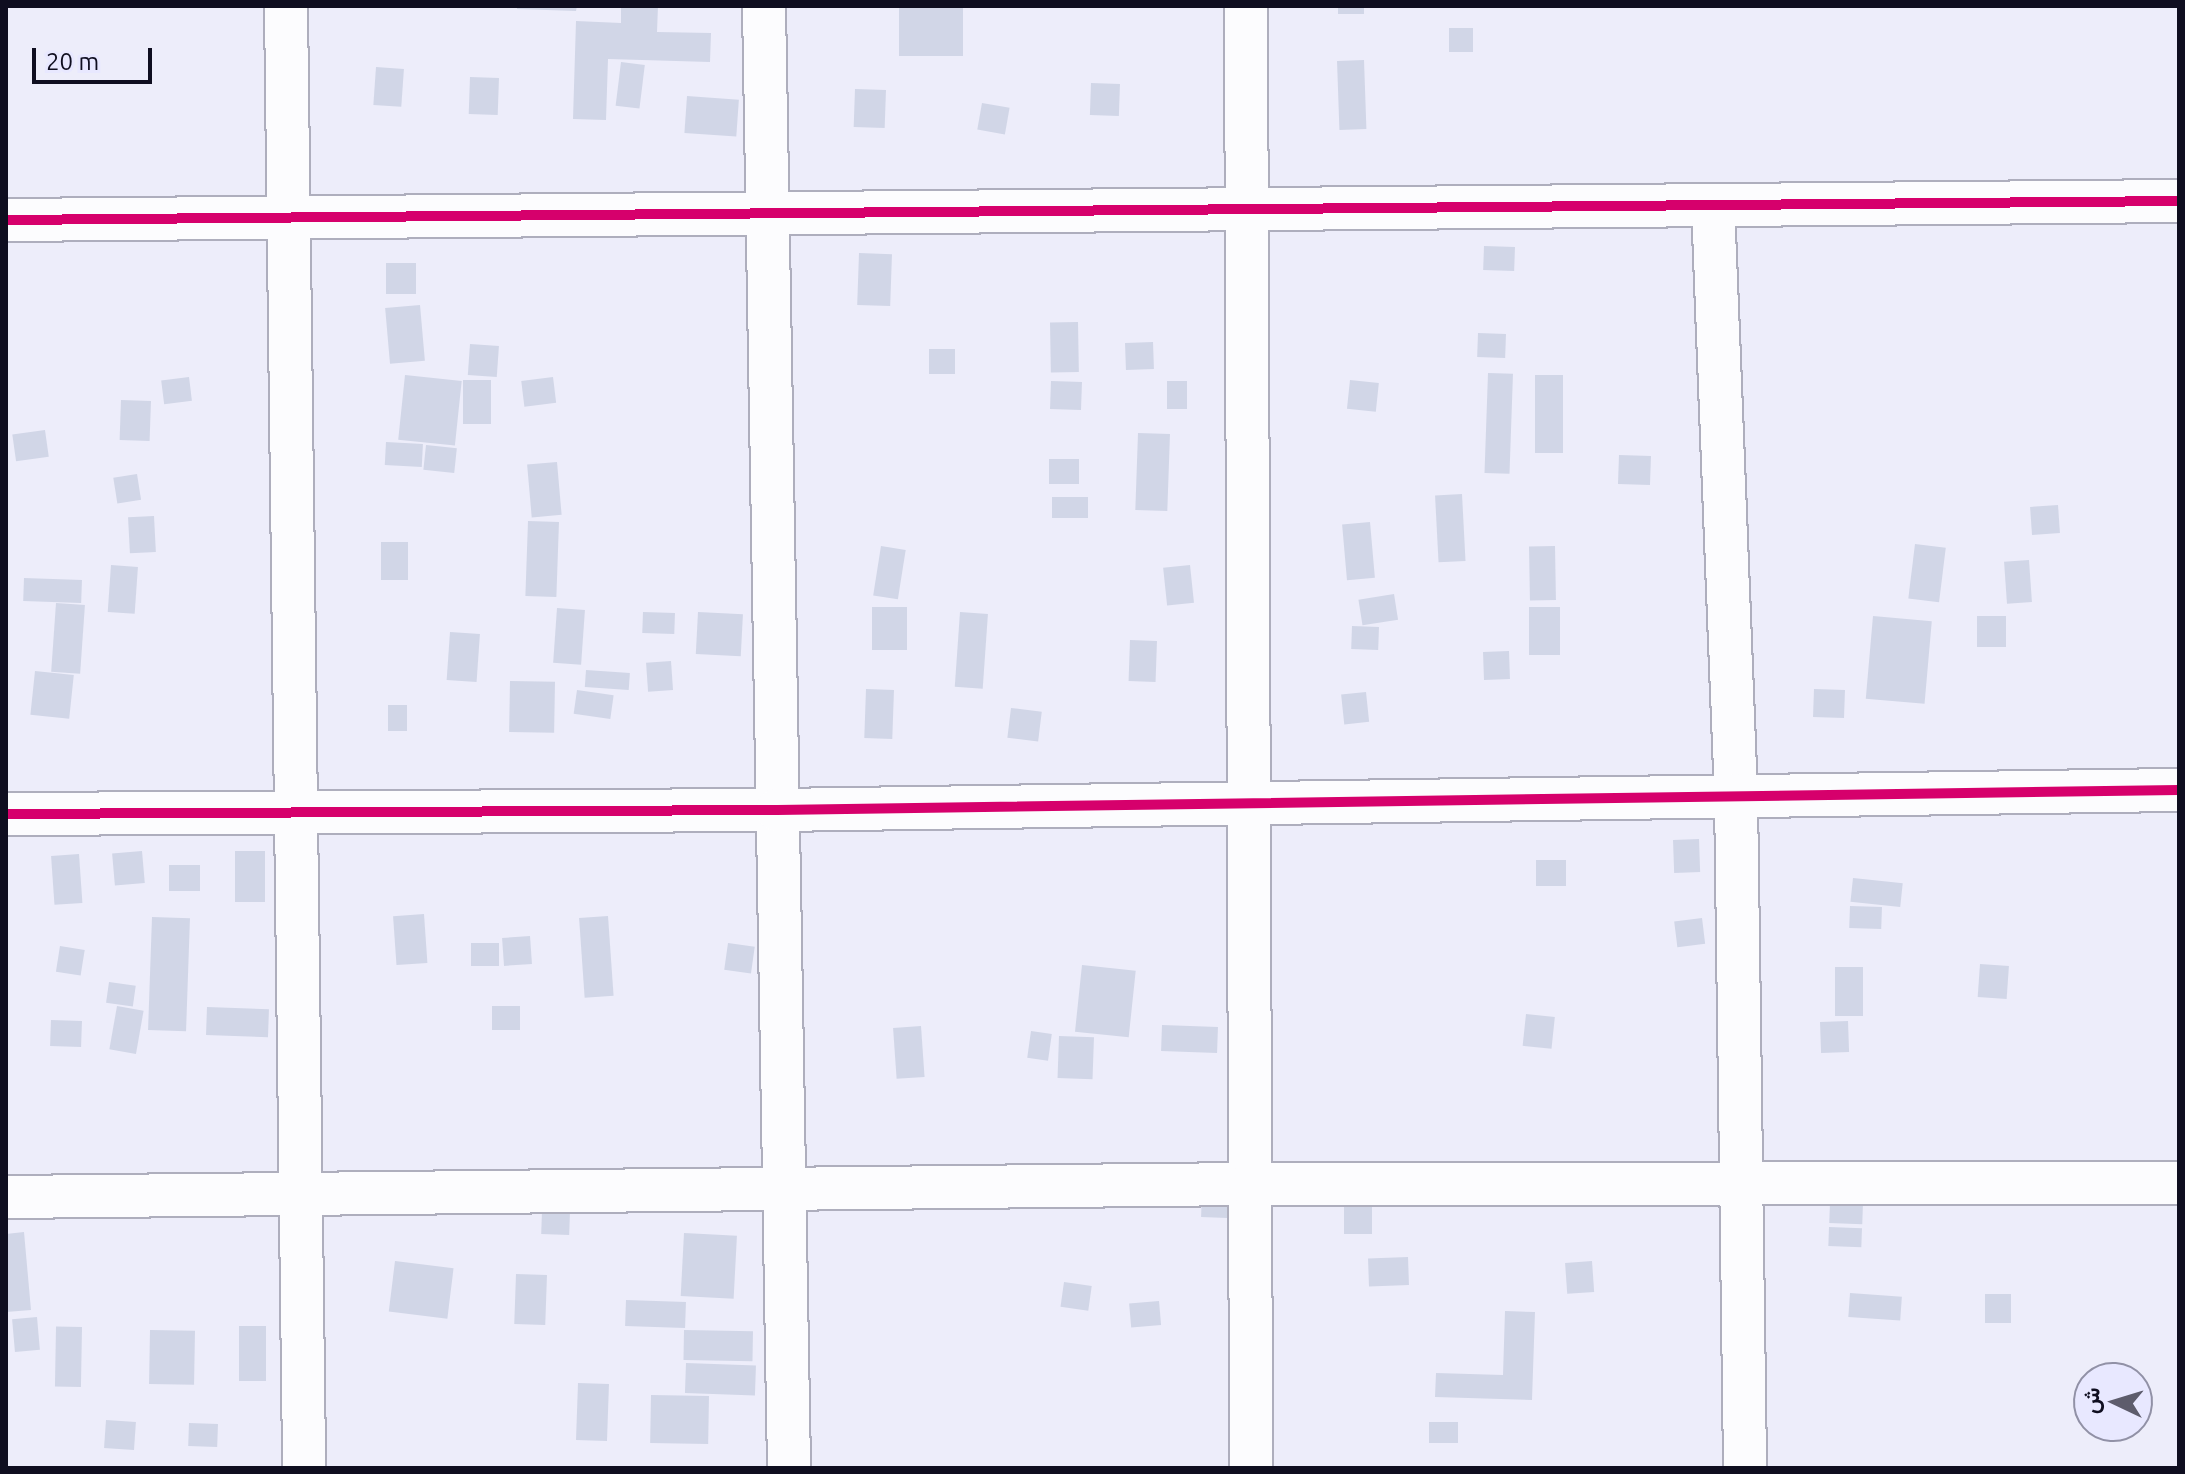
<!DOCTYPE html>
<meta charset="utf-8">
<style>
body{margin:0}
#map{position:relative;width:2185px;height:1474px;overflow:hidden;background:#ededfa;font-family:Ubuntu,Vazirmatn,sans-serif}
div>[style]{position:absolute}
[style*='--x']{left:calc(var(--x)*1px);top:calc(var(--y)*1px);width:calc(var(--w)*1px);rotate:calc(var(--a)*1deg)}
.building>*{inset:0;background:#d1d6e7;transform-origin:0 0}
.roads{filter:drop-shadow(2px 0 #aeaebd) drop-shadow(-2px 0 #aeaebd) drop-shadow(0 2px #aeaebd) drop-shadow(0 -2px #aeaebd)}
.minor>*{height:42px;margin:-21px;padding:0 21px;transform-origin:21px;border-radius:21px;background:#fcfcfe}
.cycleway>*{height:10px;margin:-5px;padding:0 5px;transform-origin:5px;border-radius:5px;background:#d6006c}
span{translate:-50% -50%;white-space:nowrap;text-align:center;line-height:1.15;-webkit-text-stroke:8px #e8e8ff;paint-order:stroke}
.frame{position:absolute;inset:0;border:8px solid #0f0e20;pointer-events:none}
.north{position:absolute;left:2073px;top:1362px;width:80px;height:80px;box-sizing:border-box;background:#e8e8ff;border:2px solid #9191a6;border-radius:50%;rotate:274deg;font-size:22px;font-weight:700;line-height:32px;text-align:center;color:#0f0e20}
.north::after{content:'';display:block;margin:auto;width:28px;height:36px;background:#5d5c6c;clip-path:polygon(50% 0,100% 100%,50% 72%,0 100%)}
.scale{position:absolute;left:32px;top:48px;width:120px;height:36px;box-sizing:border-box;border:4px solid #0f0e20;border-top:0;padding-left:10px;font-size:24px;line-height:28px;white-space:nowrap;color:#0f0e20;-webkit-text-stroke:6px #e8e8ff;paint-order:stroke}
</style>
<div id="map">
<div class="building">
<i style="clip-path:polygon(517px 6px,577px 6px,576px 11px,517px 9px)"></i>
<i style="clip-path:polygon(621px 6px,658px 6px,657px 32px,711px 33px,710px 62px,608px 59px,606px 120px,573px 119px,576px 21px,621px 23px)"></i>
<i style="left:899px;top:6px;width:64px;height:50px"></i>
<i style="left:1338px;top:6px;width:26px;height:8px"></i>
<i style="left:1449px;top:28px;width:24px;height:24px"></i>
<i style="left:1364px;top:60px;width:69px;height:27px;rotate:88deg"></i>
<i style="left:621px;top:62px;width:24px;height:44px;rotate:7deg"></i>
<i style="left:376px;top:67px;width:28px;height:38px;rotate:4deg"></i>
<i style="left:470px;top:77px;width:29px;height:37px;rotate:2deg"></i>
<i style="left:1091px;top:83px;width:29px;height:32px;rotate:2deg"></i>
<i style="left:855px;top:89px;width:31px;height:38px;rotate:2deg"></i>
<i style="left:687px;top:96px;width:52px;height:37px;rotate:4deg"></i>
<i style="left:982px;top:103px;width:28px;height:27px;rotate:10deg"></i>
<i style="left:1484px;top:246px;width:31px;height:24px;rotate:2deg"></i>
<i style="left:859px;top:253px;width:33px;height:52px;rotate:2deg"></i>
<i style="left:386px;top:263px;width:30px;height:31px"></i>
<i style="left:420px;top:305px;width:56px;height:35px;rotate:85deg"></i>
<i style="left:1078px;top:322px;width:50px;height:28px;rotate:89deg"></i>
<i style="left:1478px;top:333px;width:28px;height:24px;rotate:2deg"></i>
<i style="left:1153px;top:342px;width:27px;height:28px;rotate:88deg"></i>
<i style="left:470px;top:344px;width:29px;height:31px;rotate:4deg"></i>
<i style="left:955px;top:349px;width:25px;height:26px;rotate:90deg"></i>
<i style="left:1488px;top:373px;width:25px;height:100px;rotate:2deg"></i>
<i style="left:405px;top:375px;width:57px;height:65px;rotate:6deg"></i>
<i style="left:1535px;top:375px;width:28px;height:78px"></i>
<i style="left:189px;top:377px;width:24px;height:28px;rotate:83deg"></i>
<i style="left:553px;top:377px;width:26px;height:32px;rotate:83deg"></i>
<i style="left:463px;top:380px;width:28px;height:44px"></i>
<i style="left:1350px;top:380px;width:29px;height:29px;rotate:6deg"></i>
<i style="left:1051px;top:381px;width:31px;height:28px;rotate:2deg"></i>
<i style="left:1167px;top:381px;width:20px;height:28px"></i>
<i style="left:121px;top:400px;width:30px;height:40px;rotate:2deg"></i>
<i style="left:45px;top:430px;width:27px;height:33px;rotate:82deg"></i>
<i style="left:1138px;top:433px;width:32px;height:77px;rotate:2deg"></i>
<i style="left:386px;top:442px;width:37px;height:23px;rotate:3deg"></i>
<i style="left:426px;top:445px;width:31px;height:25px;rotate:6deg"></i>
<i style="left:1619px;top:455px;width:32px;height:29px;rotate:2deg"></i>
<i style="left:1049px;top:459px;width:30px;height:25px"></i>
<i style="left:557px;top:462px;width:53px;height:30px;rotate:85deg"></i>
<i style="left:137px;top:474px;width:26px;height:24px;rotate:81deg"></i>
<i style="left:1462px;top:494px;width:67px;height:27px;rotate:87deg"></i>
<i style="left:1052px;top:497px;width:36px;height:21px"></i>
<i style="left:2058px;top:505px;width:28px;height:28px;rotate:86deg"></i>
<i style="left:154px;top:516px;width:36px;height:26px;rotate:87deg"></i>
<i style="left:528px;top:521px;width:31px;height:75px;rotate:2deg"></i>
<i style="left:1370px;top:522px;width:56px;height:28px;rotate:85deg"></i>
<i style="left:408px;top:542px;width:38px;height:27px;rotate:90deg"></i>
<i style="left:1915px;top:544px;width:31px;height:55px;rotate:7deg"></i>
<i style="left:881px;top:546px;width:25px;height:50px;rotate:9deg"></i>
<i style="left:1555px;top:546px;width:54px;height:26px;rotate:89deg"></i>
<i style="left:2029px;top:560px;width:42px;height:25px;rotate:86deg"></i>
<i style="left:111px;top:565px;width:27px;height:47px;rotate:4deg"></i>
<i style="left:1190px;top:565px;width:38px;height:27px;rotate:84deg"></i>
<i style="left:24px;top:578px;width:58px;height:23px;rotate:2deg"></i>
<i style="left:1394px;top:594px;width:26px;height:36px;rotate:81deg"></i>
<i style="left:56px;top:603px;width:29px;height:69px;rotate:4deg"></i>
<i style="left:907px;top:607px;width:43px;height:35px;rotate:90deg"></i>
<i style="left:1529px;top:607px;width:31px;height:48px"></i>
<i style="left:557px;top:608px;width:28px;height:55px;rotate:4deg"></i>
<i style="left:643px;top:612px;width:32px;height:21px;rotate:2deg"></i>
<i style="left:698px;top:612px;width:45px;height:42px;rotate:3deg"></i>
<i style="left:960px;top:612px;width:28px;height:75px;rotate:4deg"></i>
<i style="left:1873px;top:616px;width:59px;height:83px;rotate:5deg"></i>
<i style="left:1977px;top:616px;width:29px;height:31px"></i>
<i style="left:1352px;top:626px;width:27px;height:23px;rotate:2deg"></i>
<i style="left:450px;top:632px;width:30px;height:48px;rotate:4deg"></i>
<i style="left:1130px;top:640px;width:27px;height:41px;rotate:2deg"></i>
<i style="left:1509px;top:651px;width:28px;height:26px;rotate:88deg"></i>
<i style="left:671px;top:661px;width:29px;height:25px;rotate:86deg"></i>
<i style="left:586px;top:670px;width:44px;height:17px;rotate:4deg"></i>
<i style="left:35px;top:671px;width:39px;height:44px;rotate:6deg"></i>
<i style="left:510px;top:681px;width:45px;height:51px;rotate:1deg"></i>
<i style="left:866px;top:689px;width:28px;height:49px;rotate:2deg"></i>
<i style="left:1814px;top:689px;width:31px;height:28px;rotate:2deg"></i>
<i style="left:577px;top:690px;width:37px;height:24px;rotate:8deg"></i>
<i style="left:1366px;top:692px;width:30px;height:25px;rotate:84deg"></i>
<i style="left:407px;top:705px;width:26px;height:19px;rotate:90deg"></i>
<i style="left:1011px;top:708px;width:31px;height:30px;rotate:7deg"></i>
<i style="left:1699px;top:839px;width:33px;height:26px;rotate:88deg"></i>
<i style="left:142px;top:851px;width:32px;height:30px;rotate:85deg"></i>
<i style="left:235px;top:851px;width:30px;height:51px"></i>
<i style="left:79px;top:854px;width:49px;height:28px;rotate:86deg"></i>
<i style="left:1536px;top:860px;width:30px;height:26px"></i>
<i style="left:169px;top:865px;width:31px;height:26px"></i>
<i style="left:1853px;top:878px;width:50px;height:24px;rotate:6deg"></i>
<i style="left:1850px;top:906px;width:32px;height:22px;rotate:2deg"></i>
<i style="left:424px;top:914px;width:49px;height:31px;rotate:86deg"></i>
<i style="left:608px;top:916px;width:80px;height:29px;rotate:86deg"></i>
<i style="left:152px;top:917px;width:38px;height:113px;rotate:2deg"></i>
<i style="left:1702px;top:918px;width:26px;height:28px;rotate:83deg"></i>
<i style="left:530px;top:936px;width:28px;height:28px;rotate:86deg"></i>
<i style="left:499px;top:943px;width:23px;height:28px;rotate:90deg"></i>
<i style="left:728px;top:943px;width:27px;height:27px;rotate:8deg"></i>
<i style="left:60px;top:946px;width:25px;height:26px;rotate:9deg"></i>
<i style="left:1980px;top:964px;width:29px;height:33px;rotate:4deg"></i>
<i style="left:1082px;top:965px;width:54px;height:67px;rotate:6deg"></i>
<i style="left:1835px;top:967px;width:28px;height:49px"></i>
<i style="left:109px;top:982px;width:27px;height:21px;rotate:8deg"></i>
<i style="left:117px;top:1006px;width:27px;height:44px;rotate:10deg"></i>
<i style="left:492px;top:1006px;width:28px;height:24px"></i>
<i style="left:207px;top:1007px;width:62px;height:28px;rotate:2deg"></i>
<i style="left:1526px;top:1014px;width:29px;height:32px;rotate:6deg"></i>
<i style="left:51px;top:1020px;width:31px;height:26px;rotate:2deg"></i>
<i style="left:1848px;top:1021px;width:31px;height:28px;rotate:88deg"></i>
<i style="left:1162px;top:1025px;width:56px;height:26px;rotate:2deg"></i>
<i style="left:921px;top:1026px;width:51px;height:28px;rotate:86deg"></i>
<i style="left:1031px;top:1031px;width:21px;height:27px;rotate:8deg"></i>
<i style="left:1059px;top:1036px;width:35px;height:42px;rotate:2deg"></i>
<i style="left:1202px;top:1191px;width:33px;height:26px;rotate:2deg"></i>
<i style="left:1830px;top:1202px;width:33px;height:21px;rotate:2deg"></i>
<i style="left:1344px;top:1203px;width:28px;height:31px"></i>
<i style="left:542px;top:1211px;width:28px;height:23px;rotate:2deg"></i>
<i style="left:1829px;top:1227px;width:33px;height:19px;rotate:2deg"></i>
<i style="clip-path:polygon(24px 1232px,31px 1310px,6px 1312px,6px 1234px)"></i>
<i style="left:684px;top:1233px;width:53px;height:63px;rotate:3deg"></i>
<i style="left:1408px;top:1257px;width:28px;height:40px;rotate:88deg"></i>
<i style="left:395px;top:1261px;width:59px;height:51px;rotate:7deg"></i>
<i style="left:1592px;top:1261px;width:31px;height:27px;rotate:86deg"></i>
<i style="left:516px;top:1274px;width:31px;height:50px;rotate:2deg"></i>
<i style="left:1064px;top:1282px;width:28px;height:25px;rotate:8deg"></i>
<i style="left:1850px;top:1293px;width:52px;height:24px;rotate:4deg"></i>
<i style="left:1985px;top:1294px;width:26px;height:29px"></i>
<i style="left:626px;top:1300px;width:60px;height:26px;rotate:2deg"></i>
<i style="left:1159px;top:1301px;width:24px;height:30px;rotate:85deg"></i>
<i style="clip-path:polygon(1505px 1311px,1535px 1312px,1532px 1400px,1435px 1397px,1436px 1373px,1503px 1375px)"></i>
<i style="left:37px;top:1317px;width:33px;height:25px;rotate:85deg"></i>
<i style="left:239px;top:1326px;width:27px;height:55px"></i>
<i style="left:82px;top:1327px;width:60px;height:26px;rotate:91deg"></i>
<i style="left:150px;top:1330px;width:45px;height:54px;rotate:1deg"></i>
<i style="left:684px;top:1330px;width:69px;height:30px;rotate:1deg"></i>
<i style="left:686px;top:1363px;width:70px;height:30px;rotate:2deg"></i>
<i style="left:578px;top:1383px;width:31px;height:57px;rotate:2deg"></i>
<i style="left:651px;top:1395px;width:58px;height:48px;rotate:1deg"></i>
<i style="left:106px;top:1420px;width:30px;height:28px;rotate:4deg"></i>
<i style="left:1429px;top:1422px;width:29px;height:21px"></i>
<i style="left:189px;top:1423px;width:29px;height:23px;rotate:2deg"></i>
</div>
<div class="roads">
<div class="minor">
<i style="--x:286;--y:6;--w:1462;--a:89.29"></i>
<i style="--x:764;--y:6;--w:1462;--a:89.02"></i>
<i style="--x:1246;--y:6;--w:1462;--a:89.8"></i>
<i style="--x:1713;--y:205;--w:590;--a:87.77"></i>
<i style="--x:1736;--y:795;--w:673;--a:89.23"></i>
<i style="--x:6;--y:220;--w:2173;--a:-0.5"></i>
<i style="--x:6;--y:814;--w:771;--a:-0.3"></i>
<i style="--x:777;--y:810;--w:1402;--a:-0.82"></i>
<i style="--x:6;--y:1197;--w:1244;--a:-0.6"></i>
<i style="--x:1250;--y:1184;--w:929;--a:-0.06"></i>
</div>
</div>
<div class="cycleway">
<i style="--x:6;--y:220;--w:2173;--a:-0.5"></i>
<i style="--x:6;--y:814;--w:771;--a:-0.3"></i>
<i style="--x:777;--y:810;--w:1402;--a:-0.82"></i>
</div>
<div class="frame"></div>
<div class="north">ش</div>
<div class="scale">20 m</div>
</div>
